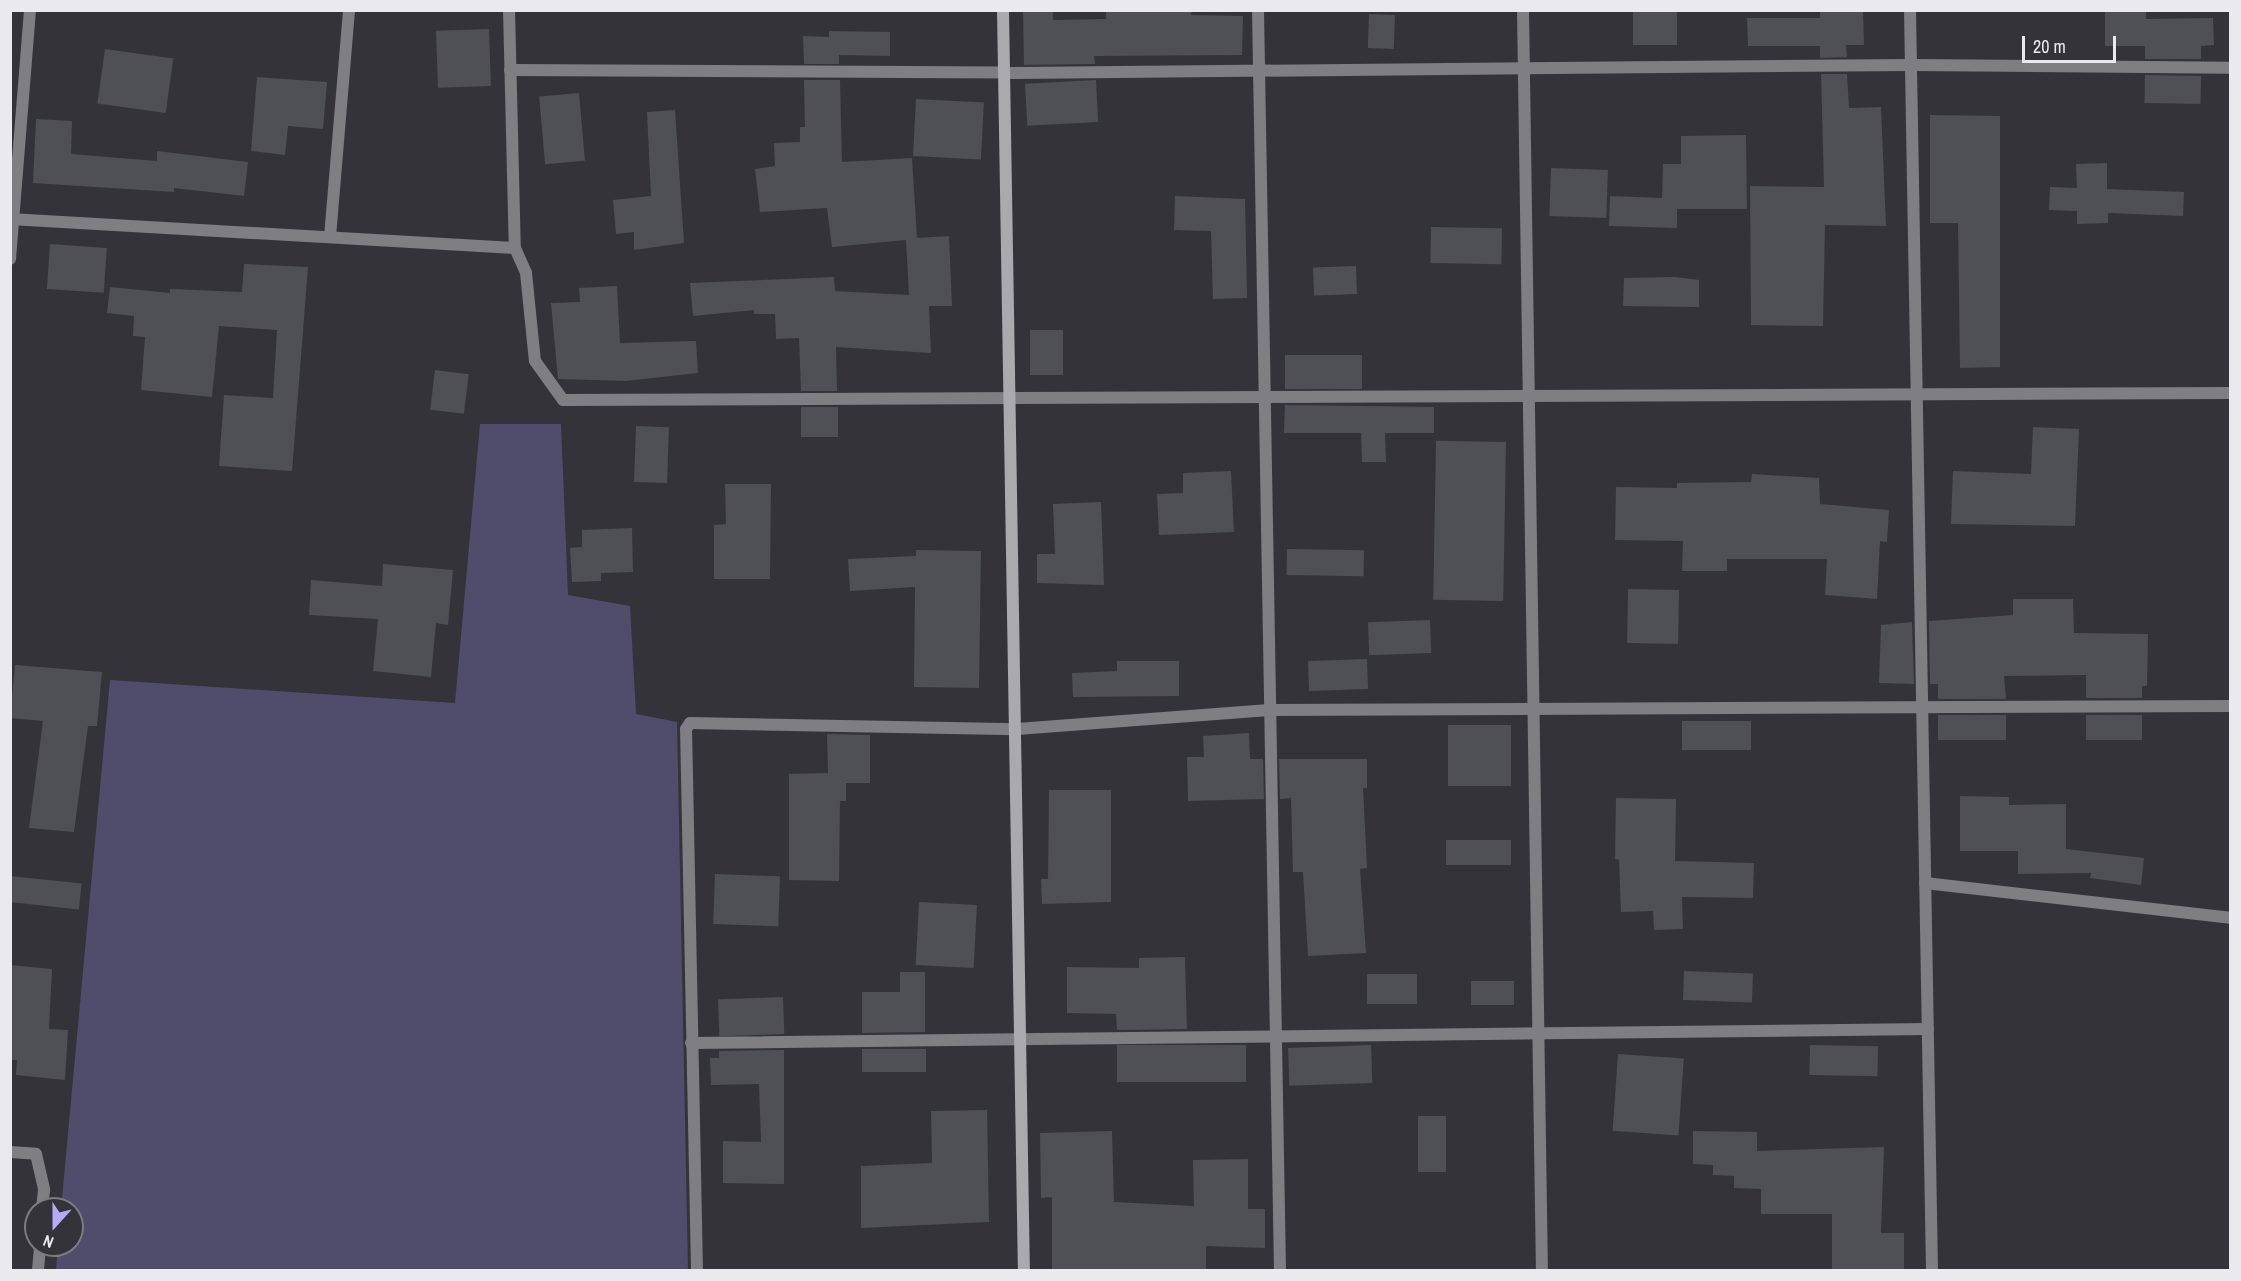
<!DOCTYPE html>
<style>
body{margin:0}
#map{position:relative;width:2241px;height:1281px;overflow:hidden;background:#333339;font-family:"Archivo Narrow",sans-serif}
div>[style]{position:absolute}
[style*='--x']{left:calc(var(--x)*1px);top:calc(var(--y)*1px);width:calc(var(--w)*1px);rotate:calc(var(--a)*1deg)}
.green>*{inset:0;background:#504d6c}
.building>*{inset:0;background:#4f4f56;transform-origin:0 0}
.street>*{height:12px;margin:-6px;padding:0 6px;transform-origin:6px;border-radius:6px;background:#7f7e82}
.secondary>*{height:12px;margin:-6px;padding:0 6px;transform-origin:6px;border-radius:6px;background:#a9a9ae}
span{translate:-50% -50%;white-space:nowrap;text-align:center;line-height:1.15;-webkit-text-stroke:5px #333339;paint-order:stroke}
.frame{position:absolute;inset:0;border:12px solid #eae9ee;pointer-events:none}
.north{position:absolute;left:24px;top:1197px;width:60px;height:60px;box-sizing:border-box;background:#333339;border:2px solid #7c7c81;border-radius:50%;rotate:201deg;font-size:16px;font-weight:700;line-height:24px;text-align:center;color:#eae9ee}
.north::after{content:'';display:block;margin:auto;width:21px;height:27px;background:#b4acf9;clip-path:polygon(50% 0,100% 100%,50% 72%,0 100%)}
.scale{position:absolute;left:2022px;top:36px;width:94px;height:27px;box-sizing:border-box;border:3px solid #eae9ee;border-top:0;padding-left:8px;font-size:18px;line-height:21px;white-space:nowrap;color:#eae9ee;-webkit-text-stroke:4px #333339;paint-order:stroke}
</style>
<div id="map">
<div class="green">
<i style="clip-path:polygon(480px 424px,561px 424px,568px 595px,630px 606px,636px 714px,677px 722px,688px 1270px,56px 1270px,58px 1245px,72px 1245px,72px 1209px,61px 1209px,110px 680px,455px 703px)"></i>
</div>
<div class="building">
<i style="clip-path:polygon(1023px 10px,1053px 10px,1053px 20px,1106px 19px,1106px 10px,1192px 10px,1191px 15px,1243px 16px,1242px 55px,1094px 56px,1095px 64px,1024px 65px)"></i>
<i style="left:1633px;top:10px;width:44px;height:35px"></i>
<i style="clip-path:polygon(1820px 10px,1863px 10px,1864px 45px,1846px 45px,1847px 57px,1820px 58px,1820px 46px,1748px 46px,1747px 18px,1820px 18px)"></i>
<i style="clip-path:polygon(2105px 10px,2146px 10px,2146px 19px,2213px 18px,2214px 45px,2201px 46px,2201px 59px,2145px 59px,2145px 46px,2105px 46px)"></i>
<i style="left:1369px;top:14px;width:26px;height:34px;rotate:2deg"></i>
<i style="left:489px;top:29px;width:57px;height:53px;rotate:88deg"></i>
<i style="clip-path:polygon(829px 31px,890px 32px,890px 56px,839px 55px,839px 64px,804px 64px,803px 36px,829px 37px)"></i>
<i style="left:105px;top:49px;width:69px;height:55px;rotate:8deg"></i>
<i style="clip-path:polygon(1821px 74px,1847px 74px,1849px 108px,1881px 107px,1886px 226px,1825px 225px,1823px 326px,1751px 325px,1750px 186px,1824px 187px)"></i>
<i style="left:2145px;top:75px;width:56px;height:28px;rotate:1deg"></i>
<i style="clip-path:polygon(257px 77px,327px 82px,323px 129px,288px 126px,285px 155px,251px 151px)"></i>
<i style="clip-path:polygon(804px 80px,840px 80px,842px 162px,912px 158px,917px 238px,949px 236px,952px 306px,929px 306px,931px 353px,836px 347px,837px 391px,801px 391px,799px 338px,776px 339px,775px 314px,754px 314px,754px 310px,693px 316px,690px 283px,834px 277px,835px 291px,909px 295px,906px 240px,832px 247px,827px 208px,760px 212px,755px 169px,775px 166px,774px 143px,800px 142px,800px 127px,805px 127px)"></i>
<i style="left:1096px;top:80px;width:42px;height:71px;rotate:87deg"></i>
<i style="left:579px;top:93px;width:68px;height:40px;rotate:85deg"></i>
<i style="left:916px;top:99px;width:68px;height:57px;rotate:3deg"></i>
<i style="clip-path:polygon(675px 110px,684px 243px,634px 250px,634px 232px,616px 234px,613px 200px,651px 196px,647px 112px)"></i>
<i style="clip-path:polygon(1930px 115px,2000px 116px,2000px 367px,1960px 368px,1958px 223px,1930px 223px)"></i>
<i style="clip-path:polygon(36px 119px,72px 121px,71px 154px,157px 161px,157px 151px,248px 162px,244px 196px,174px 188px,174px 192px,33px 183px)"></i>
<i style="clip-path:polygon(1746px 135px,1747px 209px,1677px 209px,1677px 228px,1609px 226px,1610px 196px,1662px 198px,1663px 164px,1681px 164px,1681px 136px)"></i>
<i style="clip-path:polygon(2107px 163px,2107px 189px,2184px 192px,2183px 216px,2108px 213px,2108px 223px,2077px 224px,2077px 211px,2049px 210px,2050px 187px,2077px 188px,2076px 164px)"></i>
<i style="left:1551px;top:168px;width:57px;height:48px;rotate:2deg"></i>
<i style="clip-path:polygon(1175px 196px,1245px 199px,1247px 298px,1213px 299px,1211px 231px,1174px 230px)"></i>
<i style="left:1431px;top:227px;width:71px;height:36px;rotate:1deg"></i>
<i style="left:50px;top:244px;width:57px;height:45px;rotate:4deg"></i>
<i style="clip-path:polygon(244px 264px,308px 267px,292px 471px,219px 466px,224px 395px,273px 398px,277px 330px,219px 326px,212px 397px,141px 390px,145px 337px,133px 336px,134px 316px,107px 313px,110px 287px,170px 293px,170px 289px,242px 292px)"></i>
<i style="left:1356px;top:266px;width:28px;height:43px;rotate:88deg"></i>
<i style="clip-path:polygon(1675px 277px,1699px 280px,1699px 307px,1623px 306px,1624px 278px)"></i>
<i style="clip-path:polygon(617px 286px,620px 343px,696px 341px,698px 373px,626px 381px,558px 379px,551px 303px,580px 302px,579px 288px)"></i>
<i style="left:1030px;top:330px;width:33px;height:45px"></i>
<i style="left:1285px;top:355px;width:77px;height:34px"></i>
<i style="left:435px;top:370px;width:34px;height:40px;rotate:7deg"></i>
<i style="clip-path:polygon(1285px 405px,1434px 407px,1434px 433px,1385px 433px,1386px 462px,1362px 462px,1361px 433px,1284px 433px)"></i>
<i style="left:801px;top:407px;width:37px;height:30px"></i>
<i style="left:636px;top:426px;width:33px;height:56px;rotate:2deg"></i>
<i style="clip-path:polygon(2033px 427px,2079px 429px,2075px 526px,1951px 524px,1953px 471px,2031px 474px)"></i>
<i style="left:1506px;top:442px;width:159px;height:70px;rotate:91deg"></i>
<i style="clip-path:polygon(1231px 471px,1234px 532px,1159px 535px,1157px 494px,1183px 493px,1183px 473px)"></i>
<i style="clip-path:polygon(1752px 474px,1819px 478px,1820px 504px,1889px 510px,1887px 542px,1880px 541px,1877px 599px,1825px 595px,1827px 559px,1727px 559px,1727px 571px,1682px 571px,1683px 541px,1615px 540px,1616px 487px,1677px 488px,1677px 483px,1751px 482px)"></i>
<i style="clip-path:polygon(725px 484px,771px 484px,770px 579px,714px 579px,714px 525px,726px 524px)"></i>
<i style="clip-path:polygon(1101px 502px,1104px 585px,1037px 583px,1037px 554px,1055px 554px,1053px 504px)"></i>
<i style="clip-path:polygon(632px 528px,633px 572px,601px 573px,601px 581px,572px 582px,570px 548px,582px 547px,582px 530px)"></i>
<i style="left:1287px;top:549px;width:77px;height:26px;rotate:1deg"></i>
<i style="clip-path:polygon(916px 550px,981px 551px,979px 688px,914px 687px,915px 587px,850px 591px,848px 559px,916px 556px)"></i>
<i style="clip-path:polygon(383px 564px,453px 570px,448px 625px,436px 623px,431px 677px,373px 671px,378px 619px,309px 615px,311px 580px,382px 586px)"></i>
<i style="left:1628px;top:589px;width:51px;height:54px;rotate:1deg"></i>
<i style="clip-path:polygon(2013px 599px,2073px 599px,2074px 633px,2148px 634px,2147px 686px,2142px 686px,2142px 698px,2086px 698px,2086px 675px,2004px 676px,2006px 699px,1938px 699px,1938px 684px,1930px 684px,1929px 621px,2013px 615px)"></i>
<i style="left:1430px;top:620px;width:33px;height:62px;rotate:88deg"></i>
<i style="clip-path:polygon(1912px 622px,1914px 684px,1879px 683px,1881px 625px)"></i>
<i style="left:1367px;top:659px;width:30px;height:59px;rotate:88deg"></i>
<i style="clip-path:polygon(1117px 661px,1179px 661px,1179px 696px,1073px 697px,1072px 673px,1117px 671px)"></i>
<i style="clip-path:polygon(15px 665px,102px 672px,97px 726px,88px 726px,74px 832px,29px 828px,43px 721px,10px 718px)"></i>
<i style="left:1938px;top:715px;width:68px;height:25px"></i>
<i style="left:2086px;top:715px;width:56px;height:25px"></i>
<i style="left:1682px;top:721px;width:69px;height:29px"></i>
<i style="left:1448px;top:725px;width:63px;height:61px"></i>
<i style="clip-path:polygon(1249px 733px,1250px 759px,1263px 759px,1264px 799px,1188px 801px,1187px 757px,1204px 757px,1203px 736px)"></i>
<i style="clip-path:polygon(827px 734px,870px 735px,870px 783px,846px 783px,846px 801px,840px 801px,839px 881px,789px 880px,789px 774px,828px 773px)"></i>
<i style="clip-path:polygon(1279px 759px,1367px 759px,1367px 788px,1363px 788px,1367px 868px,1360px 869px,1366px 953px,1308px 956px,1303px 872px,1293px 872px,1291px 798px,1280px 799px)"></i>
<i style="clip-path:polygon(1049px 790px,1111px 790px,1111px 902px,1042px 904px,1041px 879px,1048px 879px)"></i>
<i style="clip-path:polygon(1960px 796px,2009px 797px,2009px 805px,2066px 804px,2066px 849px,2144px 858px,2141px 885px,2090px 878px,2091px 873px,2018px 874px,2018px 851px,1960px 851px)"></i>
<i style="clip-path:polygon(1616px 798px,1676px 799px,1675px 861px,1754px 863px,1753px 898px,1682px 897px,1683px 929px,1654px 930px,1653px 911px,1621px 912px,1619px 860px,1615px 859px)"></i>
<i style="left:1446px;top:840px;width:65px;height:25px"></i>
<i style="left:715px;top:874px;width:65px;height:50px;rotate:2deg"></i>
<i style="left:10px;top:876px;width:72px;height:26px;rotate:6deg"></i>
<i style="left:919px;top:902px;width:58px;height:63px;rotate:3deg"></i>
<i style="clip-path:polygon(1185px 957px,1187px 1029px,1117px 1030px,1116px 1014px,1067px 1013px,1067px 967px,1139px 968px,1139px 958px)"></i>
<i style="clip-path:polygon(10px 965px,52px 969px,49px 1029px,68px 1030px,65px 1080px,16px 1075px,17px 1060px,10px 1060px)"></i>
<i style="left:1684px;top:971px;width:69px;height:29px;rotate:2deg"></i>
<i style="clip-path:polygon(900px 972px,925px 972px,925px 1032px,862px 1033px,862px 992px,900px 992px)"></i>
<i style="left:1367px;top:974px;width:50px;height:30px"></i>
<i style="left:1514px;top:981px;width:24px;height:43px;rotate:90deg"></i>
<i style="left:783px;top:997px;width:37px;height:65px;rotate:88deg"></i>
<i style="left:1246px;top:1045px;width:37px;height:129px;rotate:90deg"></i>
<i style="left:1371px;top:1045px;width:38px;height:83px;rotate:88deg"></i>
<i style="left:1810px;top:1045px;width:68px;height:30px;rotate:1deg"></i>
<i style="left:862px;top:1049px;width:64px;height:23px"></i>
<i style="clip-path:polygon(784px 1050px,784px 1184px,723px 1183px,723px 1141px,761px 1142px,759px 1084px,711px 1085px,710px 1058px,719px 1058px,719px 1051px)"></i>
<i style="left:1618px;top:1054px;width:66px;height:77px;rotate:4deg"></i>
<i style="clip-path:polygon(987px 1110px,989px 1222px,861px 1228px,861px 1166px,932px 1163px,931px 1111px)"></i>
<i style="left:1418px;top:1116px;width:28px;height:56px"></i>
<i style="clip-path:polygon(1112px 1131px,1114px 1202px,1194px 1206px,1193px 1160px,1248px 1159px,1248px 1209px,1265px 1209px,1265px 1248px,1206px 1246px,1206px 1270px,1052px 1270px,1052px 1197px,1041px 1198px,1040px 1133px)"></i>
<i style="clip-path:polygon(1693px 1131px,1757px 1132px,1757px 1151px,1884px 1147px,1881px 1233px,1904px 1233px,1904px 1270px,1832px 1270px,1832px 1214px,1761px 1214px,1761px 1189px,1734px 1188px,1734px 1176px,1713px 1175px,1713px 1165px,1693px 1164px)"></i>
</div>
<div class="street">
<i style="--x:509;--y:10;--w:238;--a:88.6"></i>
<i style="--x:515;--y:248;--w:27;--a:66"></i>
<i style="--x:526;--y:273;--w:88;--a:84.2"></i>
<i style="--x:535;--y:361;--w:48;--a:54.3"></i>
<i style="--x:563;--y:400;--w:1667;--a:-0.24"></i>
<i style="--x:1258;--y:10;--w:1260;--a:89"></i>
<i style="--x:1523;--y:10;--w:1260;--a:89.14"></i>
<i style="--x:1910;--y:10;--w:1260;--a:89"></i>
<i style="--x:510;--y:70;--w:494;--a:0.3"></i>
<i style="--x:1004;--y:73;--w:907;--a:-0.51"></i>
<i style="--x:1911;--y:65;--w:319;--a:0.5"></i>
<i style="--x:10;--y:219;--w:506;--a:3.29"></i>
<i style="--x:330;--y:237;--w:228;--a:-85.2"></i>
<i style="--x:10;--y:259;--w:250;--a:-85.4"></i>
<i style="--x:1925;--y:883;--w:307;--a:6.5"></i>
<i style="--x:691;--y:1043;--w:1237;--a:-0.65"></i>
<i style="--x:10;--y:1152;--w:26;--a:4"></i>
<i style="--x:36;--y:1154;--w:37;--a:77"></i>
<i style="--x:44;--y:1190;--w:19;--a:96"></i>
<i style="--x:38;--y:1270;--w:25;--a:-85"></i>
<i style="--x:697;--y:1270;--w:541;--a:-91.16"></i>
<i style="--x:686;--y:729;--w:7;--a:-56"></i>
<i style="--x:690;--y:723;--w:327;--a:1.1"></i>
<i style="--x:1017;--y:729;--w:253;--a:-4.3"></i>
<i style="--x:1269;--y:710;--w:961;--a:-0.24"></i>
</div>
<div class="secondary">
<i style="--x:1003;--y:10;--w:1260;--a:89.05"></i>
</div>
<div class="frame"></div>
<div class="north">N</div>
<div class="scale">20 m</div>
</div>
